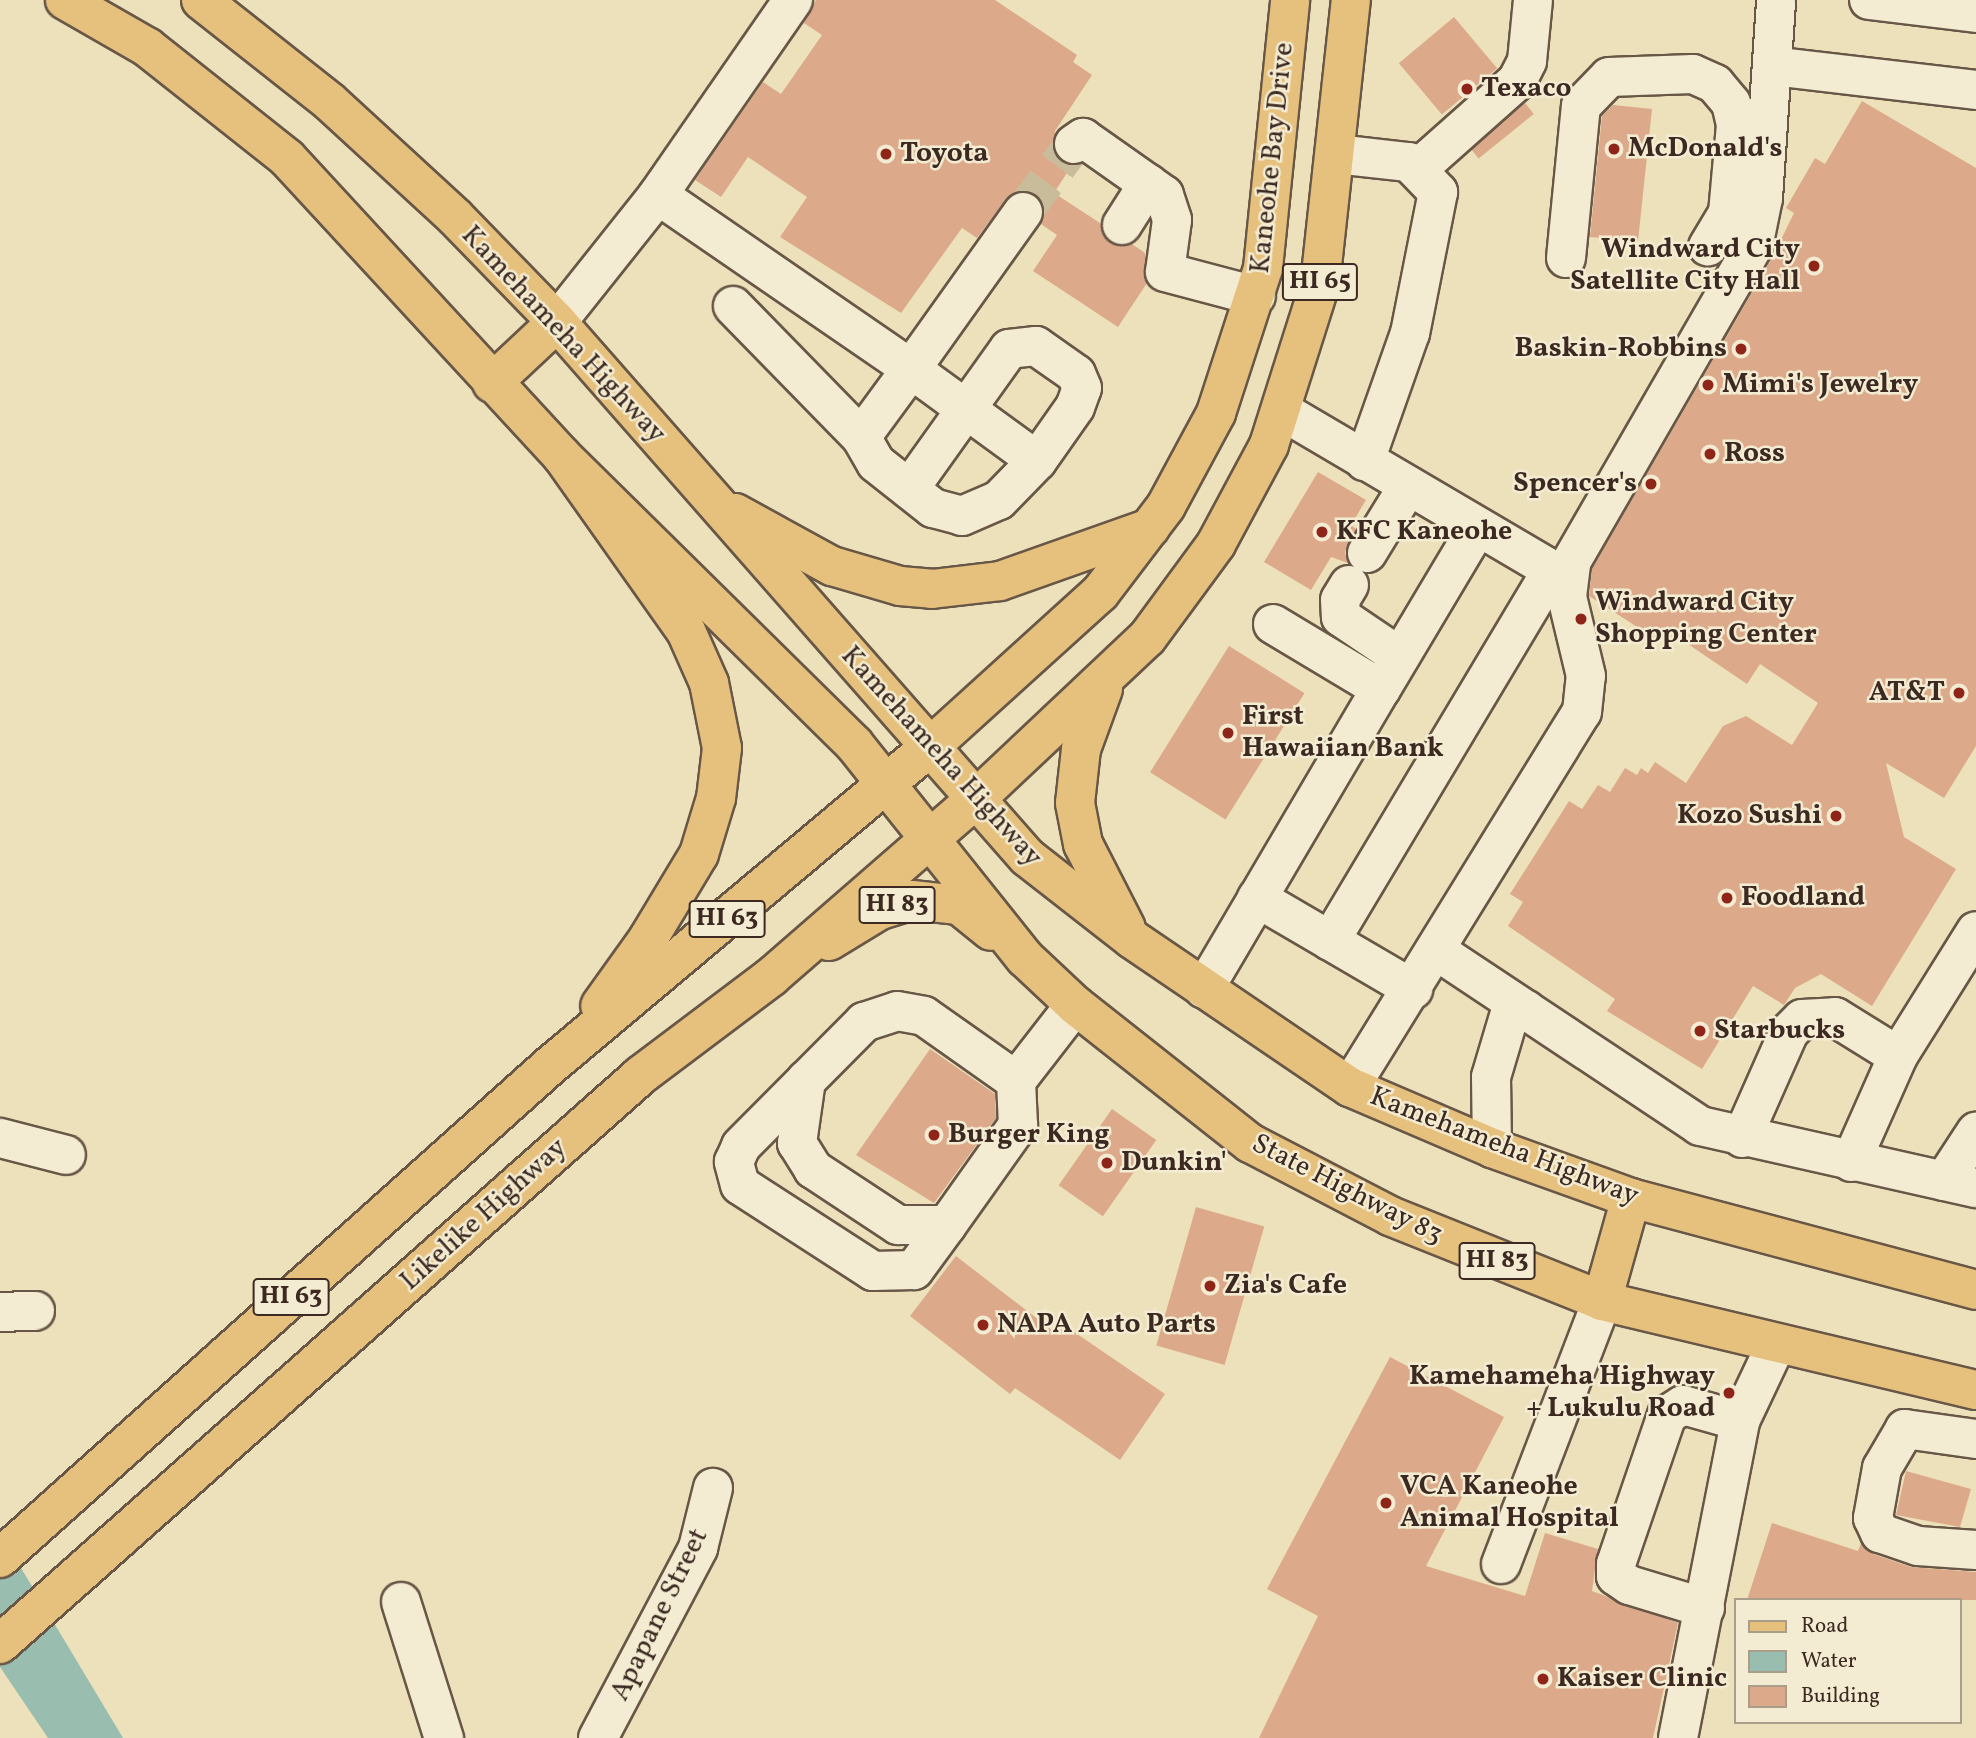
<!DOCTYPE html>
<style>
body{margin:0}
#map{position:relative;width:1976px;height:1738px;overflow:hidden;background:#ece1ba;font-family:Vollkorn,serif}
div>[style]{position:absolute}
[style*='--x']{left:calc(var(--x)*1px);top:calc(var(--y)*1px);width:calc(var(--w)*1px);rotate:calc(var(--a)*1deg)}
.water>*{inset:0;background:#99beb0}
.building>*{inset:0;background:#dcaa8a;transform-origin:0 0}
.minor-tunnel>*{height:38px;margin-top:-19px;transform-origin:0;background:repeating-linear-gradient(90deg,#c9bc9b 0 38px,transparent 0 57px)}
.roads{filter:drop-shadow(2px 0 #685747) drop-shadow(-2px 0 #685747) drop-shadow(0 2px #685747) drop-shadow(0 -2px #685747)}
.minor>*{height:38px;margin:-19px;padding:0 19px;transform-origin:19px;border-radius:19px;background:#f3ecd2}
.major>*{height:38px;margin:-19px;padding:0 19px;transform-origin:19px;border-radius:19px;background:#e6c07d}
.highway>*{height:38px;margin:-19px;padding:0 19px;transform-origin:19px;border-radius:19px;background:#e6c07d}
.dots>*{width:19px;height:19px;translate:-50% -50%;box-sizing:border-box;border:4px solid #f3ecd2;border-radius:50%}
span{translate:-50% -50%;white-space:nowrap;text-align:center;line-height:1.15;-webkit-text-stroke:5px #f3ecd2;paint-order:stroke}
.shield-label span{padding:2px 5px;background:#f3ecd2;border:2px solid;border-radius:5px;-webkit-text-stroke-width:0}
.shield-label{font-size:26px;color:#3c2921;font-weight:700}
.poi-label{font-size:28px;color:#3c2921;font-weight:700}
.left{translate:0 -50%;text-align:left}
.right{translate:-100% -50%;text-align:right}
.street-label{font-size:28px;color:#3c2921}
.legend{position:absolute;left:1734px;top:1598px;width:228px;height:126px;box-sizing:border-box;background:#f3ecd2;border:2px solid #aa9e8b;margin:0;padding:9px 12px;list-style:none;font-size:21px;color:#3c2921}
.legend li{display:flex;align-items:center;gap:14px;height:35px}
.legend b{width:35px;border:2px solid #aa9e8b}
</style>
<div id="map">
<div class="water">
<i style="clip-path:polygon(0 1533px,123px 1738px,48px 1738px,0 1667px)"></i>
</div>
<div class="building">
<i style="clip-path:polygon(816px 0,995px 0,1077px 55px,1073px 62px,1092px 75px,1055px 131px,1055px 156px,1072px 165px,1054px 193px,1100px 223px,1110px 243px,1132px 244px,1145px 253px,1147px 283px,1118px 327px,1033px 271px,1057px 235px,1041px 224px,1043px 202px,1026px 190px,1006px 199px,977px 238px,962px 228px,901px 313px,780px 237px,807px 197px,748px 157px,721px 197px,695px 180px,763px 82px,781px 94px,822px 35px,804px 23px)"></i>
<i style="left:1454px;top:17px;width:67px;height:72px;rotate:50deg"></i>
<i style="clip-path:polygon(1862px 101px,1976px 168px,1976px 746px,1944px 798px,1886px 763px,1904px 837px,1956px 869px,1872px 1006px,1821px 974px,1795px 988px,1784px 1005px,1753px 986px,1702px 1069px,1607px 1011px,1615px 999px,1508px 926px,1523px 902px,1510px 894px,1569px 801px,1582px 809px,1598px 785px,1610px 792px,1625px 768px,1637px 775px,1641px 768px,1648px 773px,1655px 762px,1686px 783px,1723px 726px,1746px 716px,1792px 745px,1818px 703px,1760px 664px,1747px 684px,1676px 636px,1659px 641px,1589px 596px,1592px 569px,1772px 258px,1794px 213px,1786px 208px,1815px 158px,1825px 164px)"></i>
<i style="left:1525px;top:103px;width:14px;height:71px;rotate:51deg"></i>
<i style="clip-path:polygon(1613px 105px,1652px 109px,1638px 241px,1590px 237px,1602px 116px)"></i>
<i style="clip-path:polygon(1318px 472px,1366px 500px,1351px 525px,1356px 529px,1345px 552px,1348px 563px,1331px 557px,1311px 590px,1264px 562px)"></i>
<i style="left:1229px;top:646px;width:89px;height:149px;rotate:32deg"></i>
<i style="clip-path:polygon(930px 1049px,995px 1094px,996px 1118px,934px 1203px,856px 1155px)"></i>
<i style="left:1112px;top:1109px;width:54px;height:93px;rotate:35deg"></i>
<i style="left:1196px;top:1207px;width:71px;height:144px;rotate:16deg"></i>
<i style="clip-path:polygon(956px 1256px,1057px 1334px,1064px 1325px,1165px 1394px,1120px 1460px,1015px 1388px,1010px 1394px,910px 1316px)"></i>
<i style="clip-path:polygon(1390px 1357px,1504px 1417px,1426px 1566px,1525px 1596px,1545px 1533px,1598px 1549px,1592px 1591px,1678px 1623px,1653px 1738px,1259px 1738px,1318px 1616px,1267px 1589px)"></i>
<i style="clip-path:polygon(1906px 1471px,1971px 1489px,1960px 1527px,1896px 1515px)"></i>
<i style="clip-path:polygon(1772px 1523px,1858px 1551px,1861px 1543px,1873px 1554px,1911px 1567px,1976px 1572px,1976px 1600px,1747px 1600px)"></i>
</div>
<div class="minor-tunnel">
<i style="--x:1023;--y:212;--w:85;--a:-53.1"></i>
</div>
<div class="roads">
<div class="minor">
<i style="--x:1869;--y:0;--w:108;--a:6.9"></i>
<i style="--x:1772;--y:66;--w:205;--a:6.7"></i>
<i style="--x:1074;--y:144;--w:11;--a:-34"></i>
<i style="--x:1083;--y:138;--w:99;--a:35.1"></i>
<i style="--x:1164;--y:195;--w:26;--a:72"></i>
<i style="--x:1172;--y:220;--w:52;--a:97.7"></i>
<i style="--x:1165;--y:272;--w:94;--a:14.8"></i>
<i style="--x:1336;--y:154;--w:73;--a:6.3"></i>
<i style="--x:1409;--y:162;--w:42;--a:46"></i>
<i style="--x:1438;--y:192;--w:144;--a:101.2"></i>
<i style="--x:1410;--y:333;--w:136;--a:109.4"></i>
<i style="--x:1420;--y:167;--w:130;--a:-41.6"></i>
<i style="--x:1517;--y:81;--w:22;--a:-63"></i>
<i style="--x:1527;--y:61;--w:61;--a:-84.4"></i>
<i style="--x:658;--y:195;--w:307;--a:34.5"></i>
<i style="--x:911;--y:369;--w:84;--a:126.3"></i>
<i style="--x:861;--y:437;--w:30;--a:60"></i>
<i style="--x:876;--y:463;--w:73;--a:38.3"></i>
<i style="--x:933;--y:508;--w:30;--a:15"></i>
<i style="--x:962;--y:516;--w:40;--a:-23.4"></i>
<i style="--x:999;--y:500;--w:54;--a:-45.7"></i>
<i style="--x:1037;--y:461;--w:66;--a:-54.9"></i>
<i style="--x:1075;--y:407;--w:20;--a:-70"></i>
<i style="--x:1082;--y:388;--w:15;--a:-113"></i>
<i style="--x:1076;--y:374;--w:49;--a:-145"></i>
<i style="--x:1036;--y:346;--w:27;--a:174"></i>
<i style="--x:1009;--y:349;--w:172;--a:125.5"></i>
<i style="--x:1023;--y:212;--w:193;--a:125.5"></i>
<i style="--x:911;--y:369;--w:156;--a:36.1"></i>
<i style="--x:1122;--y:225;--w:49;--a:-57.6"></i>
<i style="--x:1566;--y:258;--w:153;--a:-84.4"></i>
<i style="--x:1581;--y:106;--w:40;--a:-46"></i>
<i style="--x:1609;--y:77;--w:84;--a:-2"></i>
<i style="--x:1693;--y:74;--w:24;--a:24"></i>
<i style="--x:1715;--y:84;--w:25;--a:50"></i>
<i style="--x:1731;--y:103;--w:23;--a:77"></i>
<i style="--x:1736;--y:125;--w:88;--a:95.2"></i>
<i style="--x:1728;--y:213;--w:39;--a:121"></i>
<i style="--x:733;--y:306;--w:183;--a:45.7"></i>
<i style="--x:557;--y:322;--w:162;--a:-51.5"></i>
<i style="--x:658;--y:195;--w:237;--a:-55.3"></i>
<i style="--x:1282;--y:411;--w:331;--a:30.5"></i>
<i style="--x:1367;--y:553;--w:79;--a:-58.5"></i>
<i style="--x:1349;--y:585;--w:17;--a:121"></i>
<i style="--x:1340;--y:600;--w:17;--a:87"></i>
<i style="--x:1341;--y:617;--w:71;--a:34.1"></i>
<i style="--x:1381;--y:689;--w:187;--a:-59.2"></i>
<i style="--x:1257;--y:898;--w:181;--a:30.3"></i>
<i style="--x:1330;--y:941;--w:432;--a:-59.1"></i>
<i style="--x:1437;--y:951;--w:316;--a:33.6"></i>
<i style="--x:1700;--y:1126;--w:283;--a:12.7"></i>
<i style="--x:1204;--y:989;--w:348;--a:-59.5"></i>
<i style="--x:1381;--y:689;--w:126;--a:-149"></i>
<i style="--x:806;--y:1080;--w:64;--a:98.1"></i>
<i style="--x:797;--y:1143;--w:31;--a:58"></i>
<i style="--x:813;--y:1169;--w:102;--a:33.4"></i>
<i style="--x:898;--y:1225;--w:49;--a:0"></i>
<i style="--x:947;--y:1225;--w:123;--a:-54.6"></i>
<i style="--x:1018;--y:1125;--w:44;--a:-92.6"></i>
<i style="--x:1016;--y:1081;--w:96;--a:-52.2"></i>
<i style="--x:1350;--y:1087;--w:441;--a:-58.3"></i>
<i style="--x:1582;--y:712;--w:36;--a:-84"></i>
<i style="--x:1586;--y:676;--w:81;--a:-103.5"></i>
<i style="--x:1567;--y:597;--w:35;--a:-83"></i>
<i style="--x:1571;--y:562;--w:364;--a:-60"></i>
<i style="--x:1753;--y:247;--w:50;--a:-78.5"></i>
<i style="--x:1763;--y:198;--w:198;--a:-86.2"></i>
<i style="--x:0;--y:1138;--w:68;--a:14.4"></i>
<i style="--x:1742;--y:1138;--w:116;--a:-66.1"></i>
<i style="--x:1789;--y:1032;--w:18;--a:-45"></i>
<i style="--x:1802;--y:1019;--w:33;--a:-3"></i>
<i style="--x:1835;--y:1017;--w:74;--a:31.8"></i>
<i style="--x:1492;--y:1148;--w:71;--a:-90.8"></i>
<i style="--x:1491;--y:1077;--w:74;--a:-73.5"></i>
<i style="--x:1512;--y:1006;--w:15;--a:16"></i>
<i style="--x:1851;--y:1162;--w:116;--a:-66.1"></i>
<i style="--x:1898;--y:1056;--w:147;--a:-58"></i>
<i style="--x:1944;--y:1181;--w:59;--a:-56.9"></i>
<i style="--x:947;--y:1225;--w:56;--a:126.3"></i>
<i style="--x:914;--y:1270;--w:41;--a:178.6"></i>
<i style="--x:873;--y:1271;--w:158;--a:-147.1"></i>
<i style="--x:740;--y:1185;--w:24;--a:-105"></i>
<i style="--x:734;--y:1162;--w:17;--a:-66"></i>
<i style="--x:741;--y:1146;--w:175;--a:-45.2"></i>
<i style="--x:864;--y:1022;--w:35;--a:-18"></i>
<i style="--x:897;--y:1011;--w:27;--a:10"></i>
<i style="--x:924;--y:1016;--w:113;--a:35.2"></i>
<i style="--x:0;--y:1312;--w:35;--a:-2"></i>
<i style="--x:1976;--y:1439;--w:72;--a:-172"></i>
<i style="--x:1905;--y:1429;--w:45;--a:120.5"></i>
<i style="--x:1882;--y:1468;--w:51;--a:100.2"></i>
<i style="--x:1873;--y:1518;--w:17;--a:65"></i>
<i style="--x:1880;--y:1533;--w:40;--a:18.9"></i>
<i style="--x:1918;--y:1546;--w:58;--a:3.9"></i>
<i style="--x:1501;--y:1564;--w:282;--a:-69"></i>
<i style="--x:401;--y:1602;--w:143;--a:72.5"></i>
<i style="--x:1705;--y:1608;--w:79;--a:-163.2"></i>
<i style="--x:1629;--y:1585;--w:16;--a:-145"></i>
<i style="--x:1616;--y:1576;--w:12;--a:-90"></i>
<i style="--x:1616;--y:1564;--w:157;--a:-71.1"></i>
<i style="--x:1667;--y:1415;--w:19;--a:-32"></i>
<i style="--x:1683;--y:1405;--w:59;--a:15.7"></i>
<i style="--x:598;--y:1738;--w:215;--a:-62.2"></i>
<i style="--x:698;--y:1548;--w:62;--a:-76"></i>
<i style="--x:1678;--y:1738;--w:323;--a:-78.9"></i>
<i style="--x:1740;--y:1421;--w:84;--a:-64.7"></i>
</div>
<div class="major">
<i style="--x:65;--y:0;--w:95;--a:29.8"></i>
<i style="--x:147;--y:47;--w:179;--a:38.4"></i>
<i style="--x:287;--y:158;--w:405;--a:47.3"></i>
<i style="--x:562;--y:456;--w:410;--a:44.6"></i>
<i style="--x:854;--y:744;--w:274;--a:51.4"></i>
<i style="--x:1025;--y:958;--w:69;--a:43.2"></i>
<i style="--x:1075;--y:1005;--w:223;--a:38.3"></i>
<i style="--x:1250;--y:1143;--w:158;--a:27.5"></i>
<i style="--x:1390;--y:1216;--w:228;--a:21.8"></i>
<i style="--x:1602;--y:1301;--w:384;--a:13.4"></i>
<i style="--x:201;--y:0;--w:164;--a:38.3"></i>
<i style="--x:330;--y:102;--w:170;--a:42.6"></i>
<i style="--x:455;--y:217;--w:146;--a:45.8"></i>
<i style="--x:557;--y:322;--w:712;--a:48.7"></i>
<i style="--x:1027;--y:857;--w:133;--a:38"></i>
<i style="--x:1132;--y:939;--w:263;--a:34.2"></i>
<i style="--x:1350;--y:1087;--w:155;--a:23.2"></i>
<i style="--x:1492;--y:1148;--w:148;--a:19.8"></i>
<i style="--x:1631;--y:1198;--w:357;--a:14.9"></i>
<i style="--x:492;--y:383;--w:89;--a:-43.2"></i>
<i style="--x:735;--y:513;--w:111;--a:28.7"></i>
<i style="--x:832;--y:566;--w:71;--a:16.4"></i>
<i style="--x:900;--y:586;--w:32;--a:5"></i>
<i style="--x:932;--y:589;--w:68;--a:-6.7"></i>
<i style="--x:1000;--y:581;--w:159;--a:-19.5"></i>
<i style="--x:1103;--y:689;--w:64;--a:110.1"></i>
<i style="--x:1081;--y:749;--w:54;--a:96.3"></i>
<i style="--x:1075;--y:803;--w:42;--a:79"></i>
<i style="--x:1083;--y:844;--w:94;--a:62.9"></i>
<i style="--x:931;--y:746;--w:228;--a:-42.2"></i>
<i style="--x:1100;--y:593;--w:109;--a:-52.8"></i>
<i style="--x:1166;--y:506;--w:106;--a:-61.7"></i>
<i style="--x:1216;--y:413;--w:152;--a:-72"></i>
<i style="--x:1263;--y:268;--w:269;--a:-84.2"></i>
<i style="--x:977;--y:798;--w:233;--a:-43.3"></i>
<i style="--x:1147;--y:638;--w:117;--a:-53.7"></i>
<i style="--x:1216;--y:544;--w:112;--a:-61.8"></i>
<i style="--x:1269;--y:445;--w:169;--a:-72.4"></i>
<i style="--x:1320;--y:284;--w:286;--a:-83.8"></i>
<i style="--x:829;--y:941;--w:60;--a:-31.3"></i>
<i style="--x:880;--y:910;--w:34;--a:-17"></i>
<i style="--x:912;--y:900;--w:47;--a:6.1"></i>
<i style="--x:959;--y:905;--w:41;--a:39.1"></i>
<i style="--x:1602;--y:1301;--w:107;--a:-74.3"></i>
</div>
<div class="highway">
<i style="--x:562;--y:456;--w:214;--a:54.7"></i>
<i style="--x:686;--y:631;--w:57;--a:66.1"></i>
<i style="--x:709;--y:683;--w:66;--a:78.7"></i>
<i style="--x:722;--y:748;--w:50;--a:96.8"></i>
<i style="--x:716;--y:798;--w:59;--a:106.9"></i>
<i style="--x:699;--y:854;--w:99;--a:121"></i>
<i style="--x:648;--y:939;--w:82;--a:125.6"></i>
<i style="--x:0;--y:1558;--w:741;--a:-41.83"></i>
<i style="--x:552;--y:1064;--w:495;--a:-40"></i>
<i style="--x:0;--y:1644;--w:857;--a:-41.59"></i>
<i style="--x:641;--y:1075;--w:163;--a:-37"></i>
<i style="--x:771;--y:977;--w:273;--a:-41"></i>
</div>
</div>
<div class="dots">
<i style="left:1467px;top:89px;background:#8f2418"></i>
<i style="left:1614px;top:149px;background:#8f2418"></i>
<i style="left:886px;top:154px;background:#8f2418"></i>
<i style="left:1814px;top:266px;background:#8f2418"></i>
<i style="left:1741px;top:349px;background:#8f2418"></i>
<i style="left:1708px;top:385px;background:#8f2418"></i>
<i style="left:1710px;top:454px;background:#8f2418"></i>
<i style="left:1651px;top:484px;background:#8f2418"></i>
<i style="left:1322px;top:532px;background:#8f2418"></i>
<i style="left:1581px;top:619px;background:#8f2418"></i>
<i style="left:1959px;top:693px;background:#8f2418"></i>
<i style="left:1228px;top:733px;background:#8f2418"></i>
<i style="left:1836px;top:816px;background:#8f2418"></i>
<i style="left:1727px;top:898px;background:#8f2418"></i>
<i style="left:1700px;top:1031px;background:#8f2418"></i>
<i style="left:934px;top:1135px;background:#8f2418"></i>
<i style="left:1107px;top:1163px;background:#8f2418"></i>
<i style="left:1210px;top:1286px;background:#8f2418"></i>
<i style="left:983px;top:1325px;background:#8f2418"></i>
<i style="left:1729px;top:1393px;background:#8f2418"></i>
<i style="left:1386px;top:1503px;background:#8f2418"></i>
<i style="left:1543px;top:1679px;background:#8f2418"></i>
</div>
<div class="shield-label">
<span style="left:1320px;top:282px">HI 65</span>
<span style="left:897px;top:905px">HI 83</span>
<span style="left:727px;top:919px">HI 63</span>
<span style="left:1497px;top:1261px">HI 83</span>
<span style="left:291px;top:1297px">HI 63</span>
</div>
<div class="poi-label">
<span class="left" style="left:1481px;top:89px">Texaco</span>
<span class="left" style="left:1628px;top:149px">McDonald's</span>
<span class="left" style="left:900px;top:154px">Toyota</span>
<span class="right" style="left:1800px;top:266px">Windward City<br>Satellite City Hall</span>
<span class="right" style="left:1727px;top:349px">Baskin-Robbins</span>
<span class="left" style="left:1722px;top:385px">Mimi's Jewelry</span>
<span class="left" style="left:1724px;top:454px">Ross</span>
<span class="right" style="left:1637px;top:484px">Spencer's</span>
<span class="left" style="left:1336px;top:532px">KFC Kaneohe</span>
<span class="left" style="left:1595px;top:619px">Windward City<br>Shopping Center</span>
<span class="right" style="left:1945px;top:693px">AT&amp;T</span>
<span class="left" style="left:1242px;top:733px">First<br>Hawaiian Bank</span>
<span class="right" style="left:1822px;top:816px">Kozo Sushi</span>
<span class="left" style="left:1741px;top:898px">Foodland</span>
<span class="left" style="left:1714px;top:1031px">Starbucks</span>
<span class="left" style="left:948px;top:1135px">Burger King</span>
<span class="left" style="left:1121px;top:1163px">Dunkin'</span>
<span class="left" style="left:1224px;top:1286px">Zia's Cafe</span>
<span class="left" style="left:997px;top:1325px">NAPA Auto Parts</span>
<span class="right" style="left:1715px;top:1393px">Kamehameha Highway<br>+ Lukulu Road</span>
<span class="left" style="left:1400px;top:1503px">VCA Kaneohe<br>Animal Hospital</span>
<span class="left" style="left:1557px;top:1679px">Kaiser Clinic</span>
</div>
<div class="street-label">
<span style="left:1273px;top:158px;rotate:-84deg">Kaneohe Bay Drive</span>
<span style="left:563px;top:335px;rotate:47deg">Kamehameha Highway</span>
<span style="left:941px;top:757px;rotate:48deg">Kamehameha Highway</span>
<span style="left:1504px;top:1147px;rotate:21deg">Kamehameha Highway</span>
<span style="left:1347px;top:1190px;rotate:27deg">State Highway 83</span>
<span style="left:484px;top:1215px;rotate:-42deg">Likelike Highway</span>
<span style="left:660px;top:1615px;rotate:-64deg">Apapane Street</span>
</div>
<ul class="legend">
<li><b style="height:9px;background:#e6c07d"></b>Road</li>
<li><b style="height:19px;background:#99beb0"></b>Water</li>
<li><b style="height:19px;background:#dcaa8a"></b>Building</li>
</ul>
</div>
